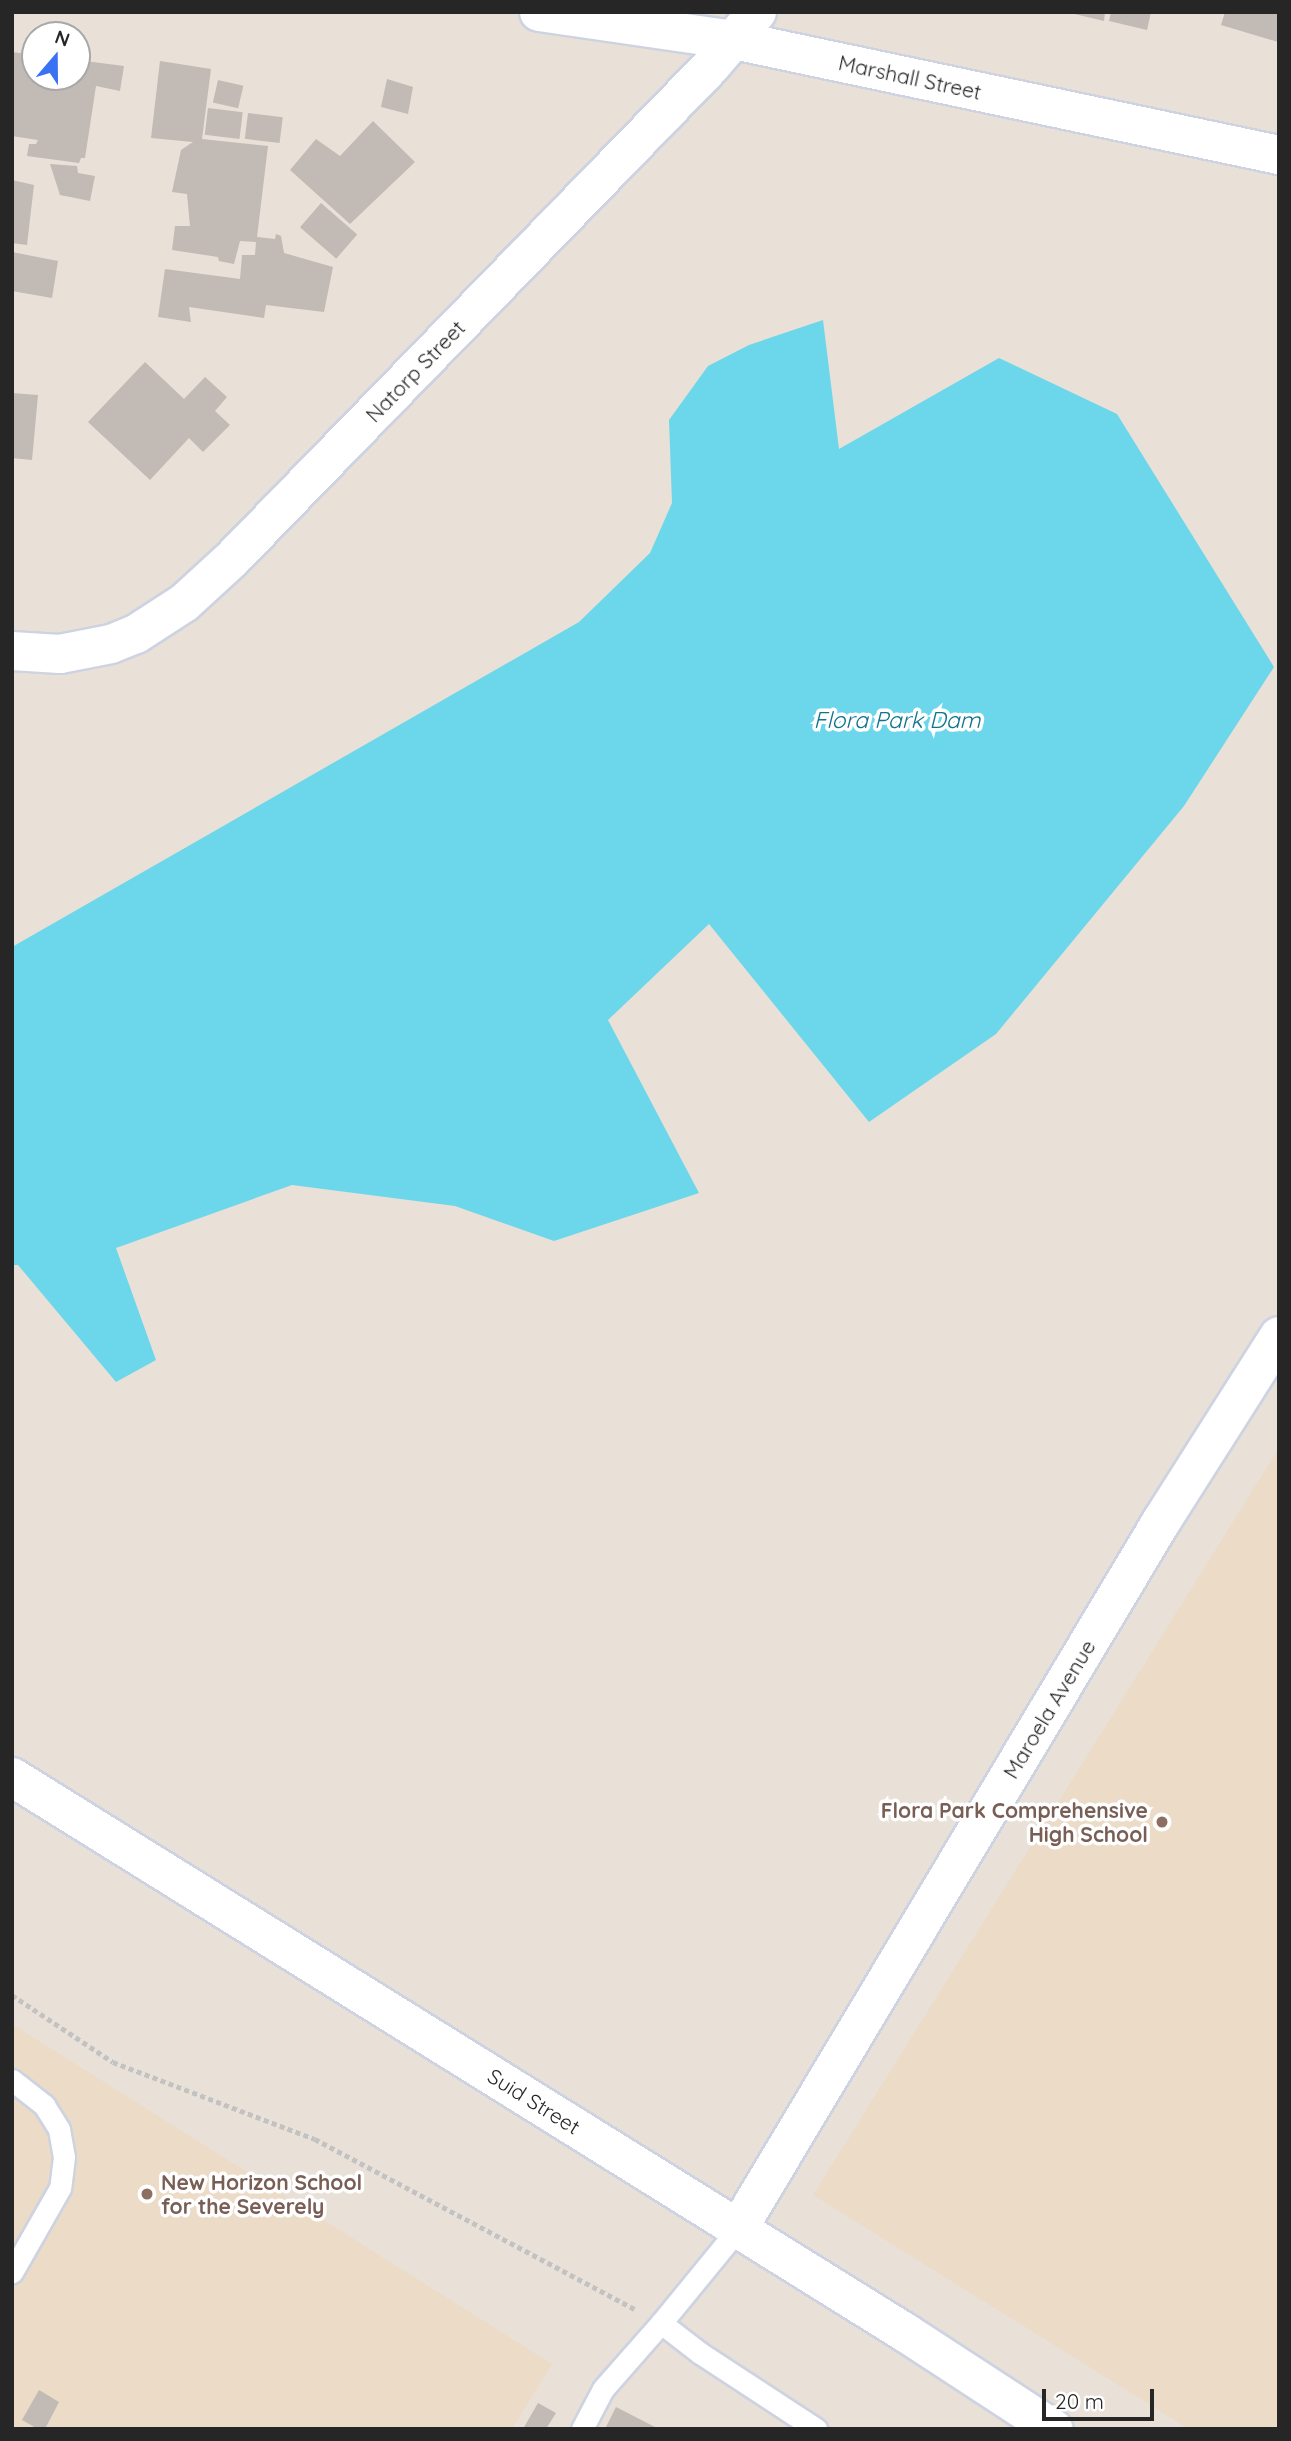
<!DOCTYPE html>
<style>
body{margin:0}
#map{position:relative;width:1291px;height:2441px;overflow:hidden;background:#e9e0d8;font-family:Quicksand,sans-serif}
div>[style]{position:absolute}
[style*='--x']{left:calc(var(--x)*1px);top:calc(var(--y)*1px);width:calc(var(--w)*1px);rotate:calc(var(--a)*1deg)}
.education>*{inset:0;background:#ebdbc7}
.water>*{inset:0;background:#6cd7ea}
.building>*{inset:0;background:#c1bab5;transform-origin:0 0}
.path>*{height:4.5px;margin-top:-2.25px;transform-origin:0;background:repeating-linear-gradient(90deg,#c2c2c2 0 5px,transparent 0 8.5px)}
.roads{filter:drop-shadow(2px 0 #cdd3e0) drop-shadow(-2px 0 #cdd3e0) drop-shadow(0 2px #cdd3e0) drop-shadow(0 -2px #cdd3e0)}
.lane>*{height:21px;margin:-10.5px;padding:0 10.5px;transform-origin:10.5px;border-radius:10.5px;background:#fff}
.street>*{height:38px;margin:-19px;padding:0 19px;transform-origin:19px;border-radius:19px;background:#fff}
.secondary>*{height:38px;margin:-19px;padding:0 19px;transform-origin:19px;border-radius:19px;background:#fff}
.dots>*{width:19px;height:19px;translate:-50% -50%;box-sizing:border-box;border:4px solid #fff;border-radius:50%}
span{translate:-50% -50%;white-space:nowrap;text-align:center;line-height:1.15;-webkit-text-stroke:7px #fff;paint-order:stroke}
.street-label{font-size:21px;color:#262626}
.education-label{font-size:21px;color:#785e54;font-weight:700}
.right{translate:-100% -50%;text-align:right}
.left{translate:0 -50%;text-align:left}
.water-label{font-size:23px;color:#107390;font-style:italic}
.frame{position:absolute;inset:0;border:14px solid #262626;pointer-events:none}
.north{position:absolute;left:21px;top:21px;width:70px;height:70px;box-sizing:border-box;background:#fff;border:2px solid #a8a8a8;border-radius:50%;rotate:20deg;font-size:19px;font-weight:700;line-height:28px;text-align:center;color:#262626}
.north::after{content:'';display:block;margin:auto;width:24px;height:32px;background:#3a72f4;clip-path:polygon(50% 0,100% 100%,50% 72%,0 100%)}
.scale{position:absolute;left:1042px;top:2389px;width:112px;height:32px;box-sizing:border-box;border:4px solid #262626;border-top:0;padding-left:9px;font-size:21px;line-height:24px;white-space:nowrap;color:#262626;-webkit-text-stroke:5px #fff;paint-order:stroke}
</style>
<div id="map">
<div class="education">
<i style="clip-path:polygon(1279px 1448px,1279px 2429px,1189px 2429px,813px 2195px)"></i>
<i style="clip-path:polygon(12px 2024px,552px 2364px,512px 2429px,12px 2429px)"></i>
</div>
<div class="water">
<i style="clip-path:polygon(823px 320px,839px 449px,999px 358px,1117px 414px,1274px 667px,1184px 806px,996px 1034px,869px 1122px,709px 924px,608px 1020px,699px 1193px,554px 1241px,455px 1206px,292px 1185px,116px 1248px,156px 1360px,116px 1382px,18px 1265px,12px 1265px,12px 947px,579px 622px,650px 553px,672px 503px,669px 420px,708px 366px,749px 345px)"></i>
</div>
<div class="building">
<i style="clip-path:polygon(1066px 12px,1105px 12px,1104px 21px)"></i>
<i style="clip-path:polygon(1111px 12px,1151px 12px,1147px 30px,1109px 21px)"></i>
<i style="clip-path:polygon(1225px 12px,1279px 12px,1278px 42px,1221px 25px)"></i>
<i style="clip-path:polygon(12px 52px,35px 55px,35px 77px,77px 77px,77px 60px,124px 66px,120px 91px,96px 86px,85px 158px,81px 158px,79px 163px,27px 156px,29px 144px,36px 144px,38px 140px,12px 136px)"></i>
<i style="clip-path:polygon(160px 61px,211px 69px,202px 139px,268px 146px,257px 237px,275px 239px,276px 234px,281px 236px,284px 253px,333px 267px,324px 312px,266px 305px,264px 318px,189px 307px,191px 322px,158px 317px,165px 269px,240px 279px,242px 255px,255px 255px,256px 242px,240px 241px,234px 264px,219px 261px,218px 257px,172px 250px,175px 226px,190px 226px,187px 194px,172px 192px,181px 150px,193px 142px,151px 138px)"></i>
<i style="clip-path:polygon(387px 79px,413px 87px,408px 114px,381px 107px)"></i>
<i style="left:218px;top:80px;width:26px;height:23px;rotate:13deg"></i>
<i style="left:208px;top:108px;width:35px;height:27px;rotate:7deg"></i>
<i style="left:248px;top:113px;width:35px;height:26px;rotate:7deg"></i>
<i style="clip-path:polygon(373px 121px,415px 162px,350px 224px,290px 170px,316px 139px,340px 156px)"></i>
<i style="clip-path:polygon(50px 164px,77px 166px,78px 173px,95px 176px,90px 201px,60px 195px)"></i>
<i style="clip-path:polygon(12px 180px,34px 185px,27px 245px,12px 243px)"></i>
<i style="left:321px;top:203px;width:48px;height:32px;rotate:41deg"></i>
<i style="clip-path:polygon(12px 252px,58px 261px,52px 298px,12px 291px)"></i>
<i style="clip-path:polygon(145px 362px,184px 399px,205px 377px,227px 397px,215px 411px,230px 425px,203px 452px,189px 438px,150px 480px,88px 422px)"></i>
<i style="clip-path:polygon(12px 393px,38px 395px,32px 460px,12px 458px)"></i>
<i style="clip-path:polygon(39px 2390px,59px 2402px,45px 2429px,38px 2429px,22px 2420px)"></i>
<i style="clip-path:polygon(538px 2403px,556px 2413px,546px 2429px,523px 2429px)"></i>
<i style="clip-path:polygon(616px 2407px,655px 2427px,654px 2429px,605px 2429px)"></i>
</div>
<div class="path">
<i style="--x:12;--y:1995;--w:121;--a:33.6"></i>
<i style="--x:113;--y:2062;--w:216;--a:20.9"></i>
<i style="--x:315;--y:2139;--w:362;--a:28"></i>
</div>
<div class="roads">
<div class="lane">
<i style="--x:12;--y:2080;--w:41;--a:38"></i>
<i style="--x:44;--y:2105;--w:28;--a:58"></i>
<i style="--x:59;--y:2129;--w:28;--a:80"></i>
<i style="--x:64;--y:2157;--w:31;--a:97"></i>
<i style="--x:60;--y:2188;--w:97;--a:119.7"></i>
<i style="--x:738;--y:2229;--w:122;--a:129.3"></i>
<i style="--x:661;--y:2323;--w:49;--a:37.6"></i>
<i style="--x:700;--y:2353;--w:139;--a:33.2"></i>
<i style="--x:582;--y:2429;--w:45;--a:-62.3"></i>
<i style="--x:603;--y:2389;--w:88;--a:-48.7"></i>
</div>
<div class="street">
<i style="--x:12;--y:651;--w:48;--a:3.6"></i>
<i style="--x:60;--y:654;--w:52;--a:-11.1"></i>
<i style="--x:111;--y:644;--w:27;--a:-22"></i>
<i style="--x:136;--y:634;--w:57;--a:-32.9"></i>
<i style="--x:184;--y:603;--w:64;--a:-42.5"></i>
<i style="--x:231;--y:560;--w:689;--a:-45.82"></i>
<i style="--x:711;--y:66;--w:71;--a:-49.6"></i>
<i style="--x:738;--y:2229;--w:824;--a:-59.11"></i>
<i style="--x:1161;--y:1522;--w:220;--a:-57.6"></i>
</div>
<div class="secondary">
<i style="--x:539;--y:12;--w:197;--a:8.2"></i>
<i style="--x:734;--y:40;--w:557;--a:11.92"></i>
<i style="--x:12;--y:1777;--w:1053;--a:31.88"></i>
<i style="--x:906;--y:2333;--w:176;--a:33.1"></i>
</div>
</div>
<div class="dots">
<i style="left:1162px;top:1822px;background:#8d6e63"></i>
<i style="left:147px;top:2194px;background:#8d6e63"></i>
</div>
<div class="street-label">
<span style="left:910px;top:77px;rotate:12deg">Marshall Street</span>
<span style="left:415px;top:371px;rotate:-46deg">Natorp Street</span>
<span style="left:1049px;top:1709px;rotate:-59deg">Maroela Avenue</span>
<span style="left:534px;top:2101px;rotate:32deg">Suid Street</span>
</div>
<div class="education-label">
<span class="right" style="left:1148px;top:1822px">Flora Park Comprehensive<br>High School</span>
<span class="left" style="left:161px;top:2194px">New Horizon School<br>for the Severely</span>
</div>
<div class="water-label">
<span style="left:897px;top:720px">Flora Park Dam</span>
</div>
<div class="frame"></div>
<div class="north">N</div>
<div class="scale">20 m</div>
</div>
